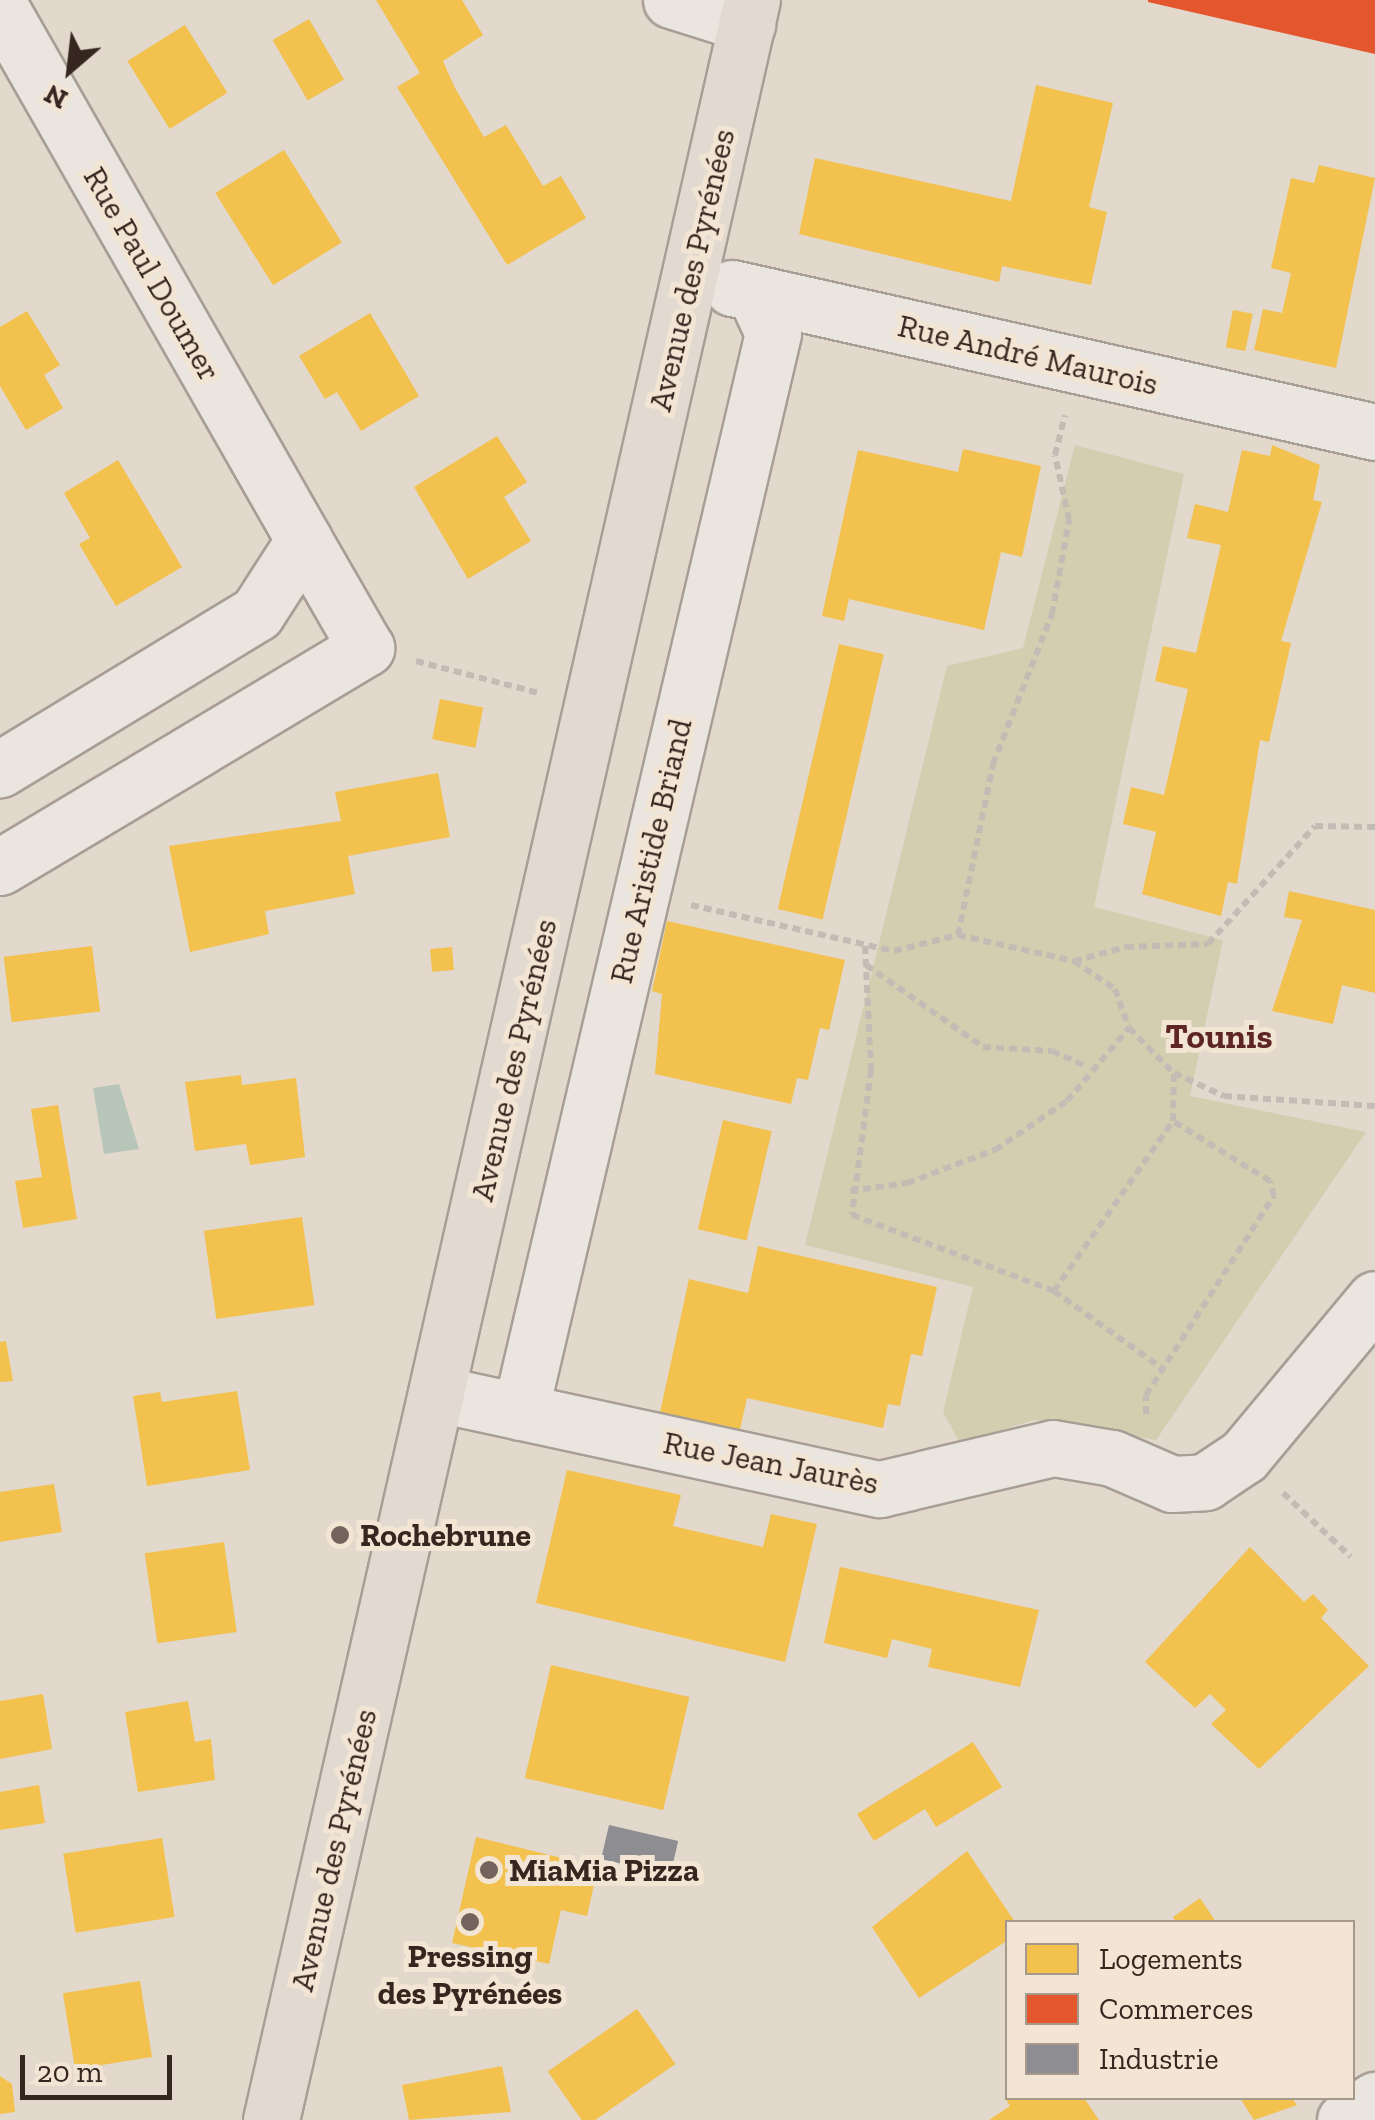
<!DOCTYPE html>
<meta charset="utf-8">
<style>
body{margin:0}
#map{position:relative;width:1375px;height:2120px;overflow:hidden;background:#e2d8cc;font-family:"Zilla Slab",serif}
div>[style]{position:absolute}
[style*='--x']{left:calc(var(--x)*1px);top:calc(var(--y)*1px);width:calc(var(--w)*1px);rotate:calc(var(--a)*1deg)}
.green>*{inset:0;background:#d3ceb0}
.water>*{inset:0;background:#b8c6ba}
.homes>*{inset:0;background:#f2c14e;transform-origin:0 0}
.shops>*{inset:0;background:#e4572e}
.industry>*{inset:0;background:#8d8d92;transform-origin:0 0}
.path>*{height:6px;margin-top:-3px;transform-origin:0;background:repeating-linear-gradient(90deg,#c3bcb5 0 8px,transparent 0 13px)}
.roads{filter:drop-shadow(2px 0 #a79e96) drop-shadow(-2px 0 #a79e96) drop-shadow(0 2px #a79e96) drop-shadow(0 -2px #a79e96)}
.minor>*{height:55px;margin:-27.5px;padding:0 27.5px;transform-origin:27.5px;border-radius:27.5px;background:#eae5de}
.major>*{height:55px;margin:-27.5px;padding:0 27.5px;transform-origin:27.5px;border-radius:27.5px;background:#e2dad0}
.dots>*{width:28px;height:28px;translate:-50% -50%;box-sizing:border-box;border:5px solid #f2e5d3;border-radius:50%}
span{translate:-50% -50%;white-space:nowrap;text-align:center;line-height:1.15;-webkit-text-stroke:10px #f2e5d3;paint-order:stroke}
.street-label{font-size:32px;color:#35261f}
.poi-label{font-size:32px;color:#35261f;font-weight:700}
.left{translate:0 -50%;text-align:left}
.neighbourhood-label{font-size:35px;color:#5e2622;font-weight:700}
.legend{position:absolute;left:1005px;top:1920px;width:350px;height:180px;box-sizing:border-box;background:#f2e5d3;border:2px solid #a6998b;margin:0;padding:12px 18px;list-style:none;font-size:30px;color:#35261f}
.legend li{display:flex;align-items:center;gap:20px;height:50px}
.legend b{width:50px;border:2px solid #a6998b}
.north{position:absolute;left:20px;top:20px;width:100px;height:100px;-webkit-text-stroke:8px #f2e5d3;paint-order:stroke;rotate:208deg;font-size:28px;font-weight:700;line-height:40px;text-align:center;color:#35261f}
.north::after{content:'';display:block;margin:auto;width:35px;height:45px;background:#35261f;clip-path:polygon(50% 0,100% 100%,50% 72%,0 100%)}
.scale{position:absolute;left:20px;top:2055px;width:152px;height:45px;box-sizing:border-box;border:5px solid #35261f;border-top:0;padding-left:12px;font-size:30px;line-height:35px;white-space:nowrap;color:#35261f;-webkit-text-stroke:8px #f2e5d3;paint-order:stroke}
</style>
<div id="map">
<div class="green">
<i style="clip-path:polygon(1075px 445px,1184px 474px,1094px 907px,1223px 940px,1190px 1096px,1366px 1132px,1156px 1440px,1034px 1420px,960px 1443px,943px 1412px,973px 1287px,805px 1245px,947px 666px,1023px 648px)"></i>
</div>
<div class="water">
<i style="clip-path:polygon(119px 1084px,139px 1149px,104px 1154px,93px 1088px)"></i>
</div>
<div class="homes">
<i style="clip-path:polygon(376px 0,462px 0,483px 35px,443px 61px,455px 88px,484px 137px,506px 125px,543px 186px,561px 176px,586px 218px,507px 265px,397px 87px,420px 73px)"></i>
<i style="left:309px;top:19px;width:70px;height:42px;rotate:60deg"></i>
<i style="left:185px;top:25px;width:80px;height:68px;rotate:58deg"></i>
<i style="clip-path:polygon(1036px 85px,1113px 103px,1089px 207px,1107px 212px,1091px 285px,1002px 266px,999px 282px,799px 234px,815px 158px,1011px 201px)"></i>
<i style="left:284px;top:150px;width:109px;height:81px;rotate:58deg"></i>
<i style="clip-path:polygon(1319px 165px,1375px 178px,1336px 368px,1254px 350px,1263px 309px,1282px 313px,1291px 273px,1271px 268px,1291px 178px,1314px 183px)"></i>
<i style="left:1233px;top:310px;width:20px;height:38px;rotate:11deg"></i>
<i style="clip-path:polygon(27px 311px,60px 365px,44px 375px,63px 408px,26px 430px,0 386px,0 327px)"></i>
<i style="clip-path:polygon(370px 313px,419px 396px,361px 431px,337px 392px,325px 399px,299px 356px)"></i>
<i style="clip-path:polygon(497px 436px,527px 482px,504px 497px,531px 541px,468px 579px,414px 487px)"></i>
<i style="clip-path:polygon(1272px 445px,1320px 465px,1313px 500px,1322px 502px,1281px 641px,1291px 643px,1269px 742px,1260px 740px,1237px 884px,1228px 882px,1221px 916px,1142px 894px,1156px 832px,1123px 824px,1131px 787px,1164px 795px,1188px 689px,1155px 681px,1163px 646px,1196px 653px,1221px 545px,1187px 538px,1195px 504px,1228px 512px,1242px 450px,1270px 456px)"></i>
<i style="clip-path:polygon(963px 449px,1041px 466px,1022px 557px,1001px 552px,984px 630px,849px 599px,844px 621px,822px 616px,858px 450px,958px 472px)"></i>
<i style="clip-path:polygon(118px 460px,182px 567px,116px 606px,79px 544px,90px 538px,64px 493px)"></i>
<i style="left:839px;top:644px;width:46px;height:272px;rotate:13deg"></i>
<i style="left:440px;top:699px;width:44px;height:41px;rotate:11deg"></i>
<i style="clip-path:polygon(438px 773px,450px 837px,348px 856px,355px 894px,265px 911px,269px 934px,190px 952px,169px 846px,341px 821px,335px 792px)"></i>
<i style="clip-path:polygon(1289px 891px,1375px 910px,1375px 993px,1342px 985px,1333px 1024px,1272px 1011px,1302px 920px,1284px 917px)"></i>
<i style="clip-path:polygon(667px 921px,845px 960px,829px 1030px,820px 1028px,808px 1080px,797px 1078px,791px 1104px,655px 1074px,662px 994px,652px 991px)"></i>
<i style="left:92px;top:946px;width:66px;height:89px;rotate:83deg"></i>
<i style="left:452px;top:947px;width:23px;height:22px;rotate:85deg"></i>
<i style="clip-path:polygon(241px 1075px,242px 1085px,296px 1078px,305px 1157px,250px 1165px,246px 1144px,195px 1151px,185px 1082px)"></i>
<i style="clip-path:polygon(58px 1105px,77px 1219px,23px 1228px,15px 1181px,42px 1177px,31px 1109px)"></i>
<i style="left:723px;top:1120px;width:50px;height:112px;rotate:13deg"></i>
<i style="left:302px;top:1217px;width:89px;height:99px;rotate:82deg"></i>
<i style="clip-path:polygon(758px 1246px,937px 1287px,922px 1356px,911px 1354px,900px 1406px,888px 1404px,883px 1428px,747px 1398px,739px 1434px,659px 1417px,689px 1279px,748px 1293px)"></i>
<i style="clip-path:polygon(6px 1341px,13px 1381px,0 1382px,0 1342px)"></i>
<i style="clip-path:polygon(237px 1391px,250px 1470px,147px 1486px,133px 1396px,160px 1392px,162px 1402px)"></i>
<i style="clip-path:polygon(567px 1470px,681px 1495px,673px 1526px,763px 1547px,771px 1514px,817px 1524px,785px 1662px,536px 1603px)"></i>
<i style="clip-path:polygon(54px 1484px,62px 1532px,0 1542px,0 1492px)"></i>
<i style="left:224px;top:1542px;width:91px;height:80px;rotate:82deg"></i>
<i style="clip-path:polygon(1250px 1547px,1304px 1602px,1313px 1594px,1328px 1610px,1321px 1618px,1369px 1666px,1259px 1769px,1211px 1724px,1226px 1710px,1210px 1694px,1195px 1708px,1145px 1662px)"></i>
<i style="clip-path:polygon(840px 1567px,1039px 1610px,1020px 1687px,928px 1667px,932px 1649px,892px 1639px,887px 1658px,824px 1643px)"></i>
<i style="left:551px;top:1665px;width:142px;height:116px;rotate:13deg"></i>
<i style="clip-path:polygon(43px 1694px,52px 1749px,0 1759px,0 1701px)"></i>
<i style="clip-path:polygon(188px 1701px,195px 1742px,211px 1739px,215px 1780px,138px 1792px,125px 1712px)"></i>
<i style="clip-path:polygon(973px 1742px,1002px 1787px,936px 1827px,925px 1809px,874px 1841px,857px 1814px)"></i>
<i style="clip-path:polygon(39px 1785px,45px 1823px,0 1830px,0 1792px)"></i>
<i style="clip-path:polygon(476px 1837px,598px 1867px,587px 1916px,561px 1910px,549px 1964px,452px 1943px)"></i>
<i style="left:162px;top:1838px;width:80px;height:100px;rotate:81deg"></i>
<i style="clip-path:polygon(967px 1851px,1015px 1922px,1008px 1940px,919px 1998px,872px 1927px)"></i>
<i style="clip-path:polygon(1200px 1898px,1216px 1922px,1176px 1922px,1173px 1917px)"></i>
<i style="left:140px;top:1981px;width:77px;height:78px;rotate:81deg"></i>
<i style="left:637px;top:2009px;width:67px;height:109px;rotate:55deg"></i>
<i style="clip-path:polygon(502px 2066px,511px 2112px,409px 2120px,402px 2085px)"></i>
<i style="clip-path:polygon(0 2076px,12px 2084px,15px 2112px,0 2114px)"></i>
<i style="clip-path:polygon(1005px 2098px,1084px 2098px,1099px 2120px,989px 2120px,1010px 2106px)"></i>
<i style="clip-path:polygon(1240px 2098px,1292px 2098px,1297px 2105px,1254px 2120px)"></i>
</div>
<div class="shops">
<i style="clip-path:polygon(1375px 0,1375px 54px,1148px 2px,1148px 0)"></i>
</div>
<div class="industry">
<i style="left:609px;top:1825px;width:71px;height:35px;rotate:13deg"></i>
</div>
<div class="path">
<i style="--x:416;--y:661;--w:127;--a:14.6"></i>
<i style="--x:691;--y:905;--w:208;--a:12.8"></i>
<i style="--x:894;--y:951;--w:66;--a:-14"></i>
<i style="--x:958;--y:935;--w:119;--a:12.6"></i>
<i style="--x:1074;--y:961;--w:50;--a:34.3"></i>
<i style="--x:1115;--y:989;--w:41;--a:70.3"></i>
<i style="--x:1129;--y:1028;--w:64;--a:45"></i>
<i style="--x:1174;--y:1073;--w:55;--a:24.7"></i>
<i style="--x:1224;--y:1096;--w:151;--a:3.8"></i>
<i style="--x:958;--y:935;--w:175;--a:-78.4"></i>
<i style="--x:993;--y:764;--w:161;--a:-68.5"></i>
<i style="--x:1052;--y:614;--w:96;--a:-79.7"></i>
<i style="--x:1069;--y:520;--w:66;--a:-102.2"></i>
<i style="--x:1055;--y:455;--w:41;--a:-76"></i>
<i style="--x:865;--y:946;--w:124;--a:87.2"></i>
<i style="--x:871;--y:1070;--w:146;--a:97.5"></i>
<i style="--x:852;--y:1215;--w:216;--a:20.6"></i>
<i style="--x:1054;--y:1291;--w:134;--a:35.6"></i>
<i style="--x:1074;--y:961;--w:54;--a:-15.1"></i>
<i style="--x:1126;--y:947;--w:82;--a:-2.1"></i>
<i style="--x:1208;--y:944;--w:159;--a:-47.8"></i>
<i style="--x:1315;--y:826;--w:60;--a:1"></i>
<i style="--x:866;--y:965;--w:143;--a:35"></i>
<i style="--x:983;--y:1047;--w:69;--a:3.3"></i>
<i style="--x:1052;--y:1051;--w:39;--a:24"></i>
<i style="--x:850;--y:1191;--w:58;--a:-8"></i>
<i style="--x:907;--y:1183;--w:94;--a:-20.6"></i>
<i style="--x:995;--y:1150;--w:87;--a:-34.2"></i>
<i style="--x:1067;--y:1101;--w:96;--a:-49.7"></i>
<i style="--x:1054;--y:1291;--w:208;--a:-55"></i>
<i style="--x:1146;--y:1414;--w:19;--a:-90"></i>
<i style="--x:1146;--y:1395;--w:237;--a:-57.3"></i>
<i style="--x:1274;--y:1196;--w:16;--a:-105"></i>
<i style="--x:1270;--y:1181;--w:114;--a:-148.3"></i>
<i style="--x:1173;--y:1121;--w:48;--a:-88.8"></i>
<i style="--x:1283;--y:1493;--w:93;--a:43.3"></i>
</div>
<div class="roads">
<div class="minor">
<i style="--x:671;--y:0;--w:80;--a:17.5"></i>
<i style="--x:0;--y:7;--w:614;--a:60.3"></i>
<i style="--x:304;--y:540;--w:87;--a:122.8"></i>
<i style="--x:257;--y:613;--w:301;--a:148.7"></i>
<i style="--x:732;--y:288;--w:659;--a:12.62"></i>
<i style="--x:0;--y:867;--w:427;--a:-30.9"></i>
<i style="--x:366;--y:648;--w:125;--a:-119.9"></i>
<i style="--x:439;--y:1394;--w:451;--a:12.2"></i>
<i style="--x:880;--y:1489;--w:178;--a:-13.3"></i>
<i style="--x:1053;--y:1448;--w:60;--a:9.6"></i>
<i style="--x:1112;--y:1458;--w:65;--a:23.4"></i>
<i style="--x:1172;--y:1484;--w:33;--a:-3"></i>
<i style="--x:1205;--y:1482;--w:47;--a:-33.7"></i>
<i style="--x:1244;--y:1456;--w:204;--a:-50.2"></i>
<i style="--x:520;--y:1412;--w:1108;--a:-76.8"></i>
<i style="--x:773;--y:333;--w:43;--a:-114.8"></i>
<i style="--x:1345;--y:2120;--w:36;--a:-34"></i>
</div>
<div class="major">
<i style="--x:271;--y:2120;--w:2174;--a:-77.22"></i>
</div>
</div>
<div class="dots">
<i style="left:340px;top:1535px;background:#72645c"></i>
<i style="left:489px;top:1870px;background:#72645c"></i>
<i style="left:470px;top:1922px;background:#72645c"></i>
</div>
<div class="street-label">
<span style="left:692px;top:270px;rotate:-77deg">Avenue des Pyrénées</span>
<span style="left:152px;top:274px;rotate:60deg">Rue Paul Doumer</span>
<span style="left:1028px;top:355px;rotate:13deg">Rue André Maurois</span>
<span style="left:651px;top:851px;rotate:-77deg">Rue Aristide Briand</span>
<span style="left:514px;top:1060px;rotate:-77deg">Avenue des Pyrénées</span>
<span style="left:771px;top:1463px;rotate:11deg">Rue Jean Jaurès</span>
<span style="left:334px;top:1850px;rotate:-77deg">Avenue des Pyrénées</span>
</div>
<div class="poi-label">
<span class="left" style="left:360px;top:1535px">Rochebrune</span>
<span class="left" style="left:509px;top:1870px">MiaMia Pizza</span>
<span style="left:470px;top:1975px">Pressing<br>des Pyrénées</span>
</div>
<div class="neighbourhood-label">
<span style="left:1219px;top:1036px">Tounis</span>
</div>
<ul class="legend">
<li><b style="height:28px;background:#f2c14e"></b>Logements</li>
<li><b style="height:28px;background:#e4572e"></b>Commerces</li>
<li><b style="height:28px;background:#8d8d92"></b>Industrie</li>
</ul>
<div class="north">N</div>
<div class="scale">20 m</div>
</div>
